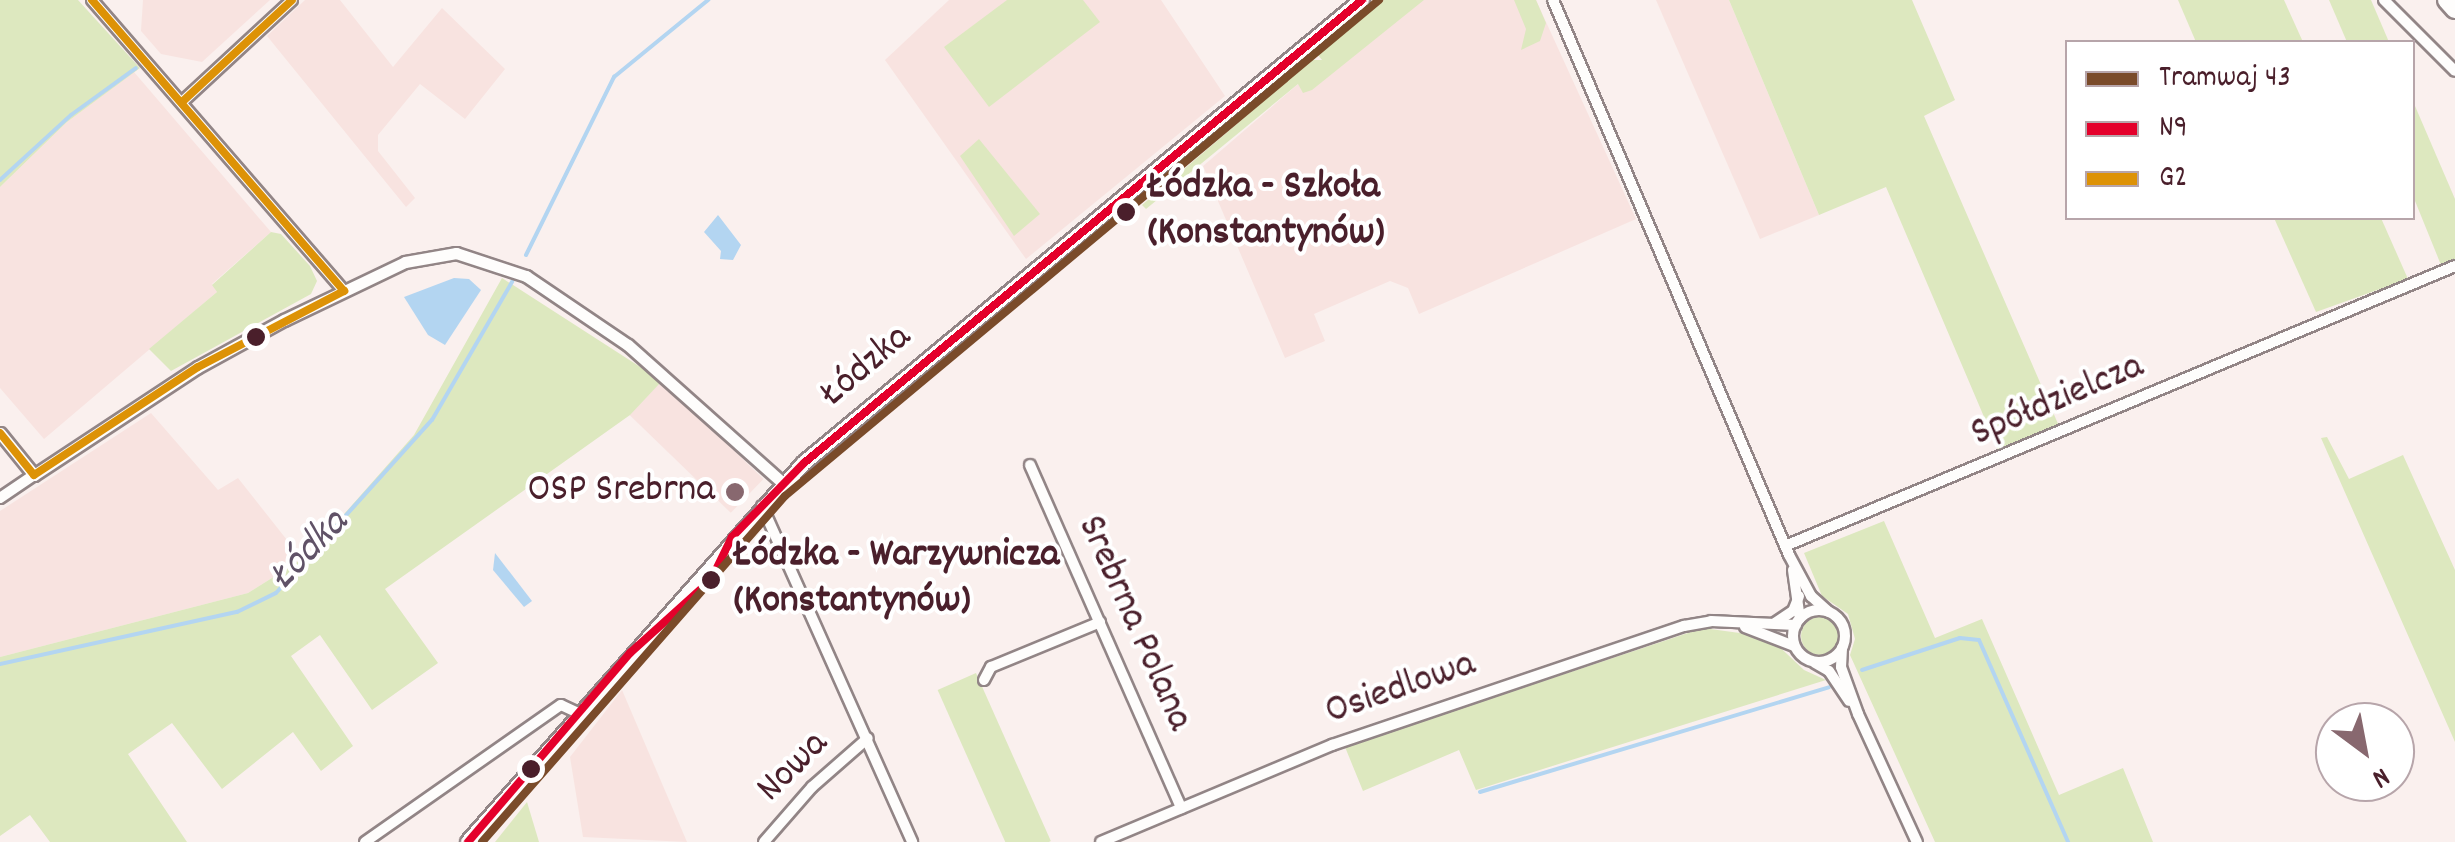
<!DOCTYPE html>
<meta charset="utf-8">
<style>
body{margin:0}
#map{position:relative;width:2455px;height:842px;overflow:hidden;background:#faf0ee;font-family:Dekko,sans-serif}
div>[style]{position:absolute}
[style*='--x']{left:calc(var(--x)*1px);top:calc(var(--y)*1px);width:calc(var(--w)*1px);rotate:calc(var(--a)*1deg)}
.built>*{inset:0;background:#f8e3e0;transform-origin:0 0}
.green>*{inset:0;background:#dde8bf;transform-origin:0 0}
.round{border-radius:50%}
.water>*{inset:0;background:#b3d5f1}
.stream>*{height:4px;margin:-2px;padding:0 2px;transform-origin:2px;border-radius:2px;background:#b3d5f1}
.roads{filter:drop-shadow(2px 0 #928586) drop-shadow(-2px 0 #928586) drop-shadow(0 2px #928586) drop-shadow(0 -2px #928586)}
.minor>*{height:10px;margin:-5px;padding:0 5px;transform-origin:5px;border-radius:5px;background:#fefdfc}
.minor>.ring{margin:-5px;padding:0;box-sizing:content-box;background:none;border:10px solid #fefdfc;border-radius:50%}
.tertiary>*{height:11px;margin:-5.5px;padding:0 5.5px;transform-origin:5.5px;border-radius:5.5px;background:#fefdfc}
.secondary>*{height:14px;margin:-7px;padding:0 7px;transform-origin:7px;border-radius:7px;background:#fefdfc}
.motorway>*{height:18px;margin:-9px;padding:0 9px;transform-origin:9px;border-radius:9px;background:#fefdfc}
.bus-1>*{height:8px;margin:-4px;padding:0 4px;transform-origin:4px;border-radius:4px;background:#e4002b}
.bus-2>*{height:8px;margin:-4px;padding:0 4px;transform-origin:4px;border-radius:4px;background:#dd9206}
.tram-1>*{height:8px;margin:-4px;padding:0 4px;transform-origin:4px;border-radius:4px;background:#7a4b2a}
.dots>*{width:28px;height:28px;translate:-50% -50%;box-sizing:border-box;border:5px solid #fff;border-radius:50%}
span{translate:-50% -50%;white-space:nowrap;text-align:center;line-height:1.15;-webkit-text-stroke:8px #fff;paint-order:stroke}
.stop-label{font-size:40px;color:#4a1f2b;font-weight:700}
.left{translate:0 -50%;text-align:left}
.street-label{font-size:40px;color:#4a1f2b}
.poi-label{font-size:40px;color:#4a1f2b}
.right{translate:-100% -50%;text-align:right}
.water-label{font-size:42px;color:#605267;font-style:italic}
.legend{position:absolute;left:2065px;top:40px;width:350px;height:180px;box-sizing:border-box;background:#fff;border:2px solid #b7a5aa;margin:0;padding:12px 18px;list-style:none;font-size:30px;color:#4a1f2b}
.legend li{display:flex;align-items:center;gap:20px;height:50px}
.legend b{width:50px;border:2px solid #b7a5aa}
.north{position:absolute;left:2315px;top:702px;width:100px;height:100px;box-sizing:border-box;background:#fff;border:2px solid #b7a5aa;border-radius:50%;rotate:148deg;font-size:28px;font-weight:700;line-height:40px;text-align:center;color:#4a1f2b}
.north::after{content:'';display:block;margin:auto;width:35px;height:45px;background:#88686f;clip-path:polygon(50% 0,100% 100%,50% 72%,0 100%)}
</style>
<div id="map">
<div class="built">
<i style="clip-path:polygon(143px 0,270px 0,202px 62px,161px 54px,141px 31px)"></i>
<i style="clip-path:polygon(305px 0,340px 0,393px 67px,442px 8px,505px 69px,465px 119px,420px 84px,378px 135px,378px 151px,415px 198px,406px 207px,267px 36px)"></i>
<i style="clip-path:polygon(949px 0,1161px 0,1225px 96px,1026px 259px,885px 60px)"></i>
<i style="clip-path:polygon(1396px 0,1536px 0,1636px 219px,1419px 314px,1408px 288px,1390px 281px,1314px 314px,1325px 341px,1285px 358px,1203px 166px)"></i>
<i style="clip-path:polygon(1656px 0,1729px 0,1819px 215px,1760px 239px)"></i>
<i style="clip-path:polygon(134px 72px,271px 232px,212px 284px,217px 292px,44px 439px,0 388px,0 187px,67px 122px)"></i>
<i style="left:662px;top:381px;width:141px;height:47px;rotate:44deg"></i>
<i style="clip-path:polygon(151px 413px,218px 490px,238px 478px,302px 559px,248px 593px,0 657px,0 511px)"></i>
<i style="clip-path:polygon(622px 690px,687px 842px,583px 837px,570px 757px)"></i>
</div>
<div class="green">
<i style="clip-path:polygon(0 0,78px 0,140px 68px,67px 122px,0 187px)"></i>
<i style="clip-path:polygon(1007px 0,1083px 0,1100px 22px,989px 107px,944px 47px)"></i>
<i style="clip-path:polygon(1384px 0,1424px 0,1312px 90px,1303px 93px,1298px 84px,1146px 209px,1142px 205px,1312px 60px,1322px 60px,1318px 55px)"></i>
<i style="clip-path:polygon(1514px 0,1536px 0,1546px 23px,1540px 41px,1521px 50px,1526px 29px)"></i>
<i style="clip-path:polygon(1729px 0,1912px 0,1955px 100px,1924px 116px,2059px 426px,1999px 452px,1886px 187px,1819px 215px)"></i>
<i style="clip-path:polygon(2178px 0,2284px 0,2303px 42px,2196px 42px)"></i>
<i style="clip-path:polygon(2329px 0,2371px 0,2389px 42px,2347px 42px)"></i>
<i style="clip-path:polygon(1306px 55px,1308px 56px,1139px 200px,1135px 196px)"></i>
<i style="clip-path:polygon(2412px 99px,2455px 199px,2455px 260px,2441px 265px,2413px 196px)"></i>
<i style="clip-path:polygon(979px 139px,1040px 214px,1014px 236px,960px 156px)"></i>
<i style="clip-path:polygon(2274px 218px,2381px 218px,2408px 279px,2316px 312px)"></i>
<i style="clip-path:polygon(271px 232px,281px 234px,310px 266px,317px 281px,311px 294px,171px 371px,149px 349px,217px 292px,212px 285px)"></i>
<i style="clip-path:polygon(502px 278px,662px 381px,630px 415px,385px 589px,438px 663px,372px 710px,320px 635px,291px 656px,353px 746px,321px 771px,293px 732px,222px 789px,172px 723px,128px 754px,187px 842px,50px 842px,30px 815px,0 836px,0 657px,248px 593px,307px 556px,414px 435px)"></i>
<i style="clip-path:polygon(2327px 437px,2349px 479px,2403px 455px,2455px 570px,2455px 742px,2321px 438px)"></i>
<i style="clip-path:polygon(1884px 521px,1935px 638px,1982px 619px,2059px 795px,2123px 768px,2153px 842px,1935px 842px,1850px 655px,1855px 639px,1848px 614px,1822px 596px,1804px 553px)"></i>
<i class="round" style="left:1801px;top:617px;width:38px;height:38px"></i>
<i style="clip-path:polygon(1703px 628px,1769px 637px,1804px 670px,1826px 680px,1476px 790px,1459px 750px,1363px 791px,1345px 747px)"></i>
<i style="left:976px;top:673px;width:184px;height:42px;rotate:66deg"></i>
<i style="clip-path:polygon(527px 802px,539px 842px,495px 842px)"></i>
</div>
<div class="water">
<i style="clip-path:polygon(718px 215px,741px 245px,733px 260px,720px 259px,721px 251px,704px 232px)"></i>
<i style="clip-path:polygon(454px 278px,469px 279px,481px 290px,445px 345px,428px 335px,404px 297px)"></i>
<i style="clip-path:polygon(495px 553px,532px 601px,524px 607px,493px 570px)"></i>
</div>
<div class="stream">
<i style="--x:0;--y:180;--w:96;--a:-42.5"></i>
<i style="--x:71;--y:115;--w:80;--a:-35.9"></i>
<i style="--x:526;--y:255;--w:199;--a:-63.7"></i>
<i style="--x:614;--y:77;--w:122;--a:-39.3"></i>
<i style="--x:0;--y:664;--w:243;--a:-12.4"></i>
<i style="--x:237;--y:612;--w:43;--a:-26"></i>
<i style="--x:276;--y:593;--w:233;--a:-48"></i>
<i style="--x:432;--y:420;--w:160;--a:-59.9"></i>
<i style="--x:1862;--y:670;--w:103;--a:-18.1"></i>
<i style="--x:1960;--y:638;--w:19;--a:6"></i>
<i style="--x:1979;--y:640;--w:221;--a:66.2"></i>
<i style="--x:1480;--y:792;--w:364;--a:-16.7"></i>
</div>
<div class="roads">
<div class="minor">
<i style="--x:92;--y:0;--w:385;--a:49.1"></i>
<i style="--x:1553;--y:0;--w:603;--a:66.96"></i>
<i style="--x:1789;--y:555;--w:47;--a:61.8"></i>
<i style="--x:1811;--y:596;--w:24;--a:42"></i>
<i style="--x:2384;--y:0;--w:100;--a:45"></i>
<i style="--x:182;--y:102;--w:150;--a:-42.8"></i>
<i style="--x:1030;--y:465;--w:375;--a:66.2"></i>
<i style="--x:0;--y:498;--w:41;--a:-34.1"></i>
<i style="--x:762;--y:506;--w:368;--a:65.9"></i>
<i style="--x:1785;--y:546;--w:726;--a:-22.68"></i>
<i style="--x:1793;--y:570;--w:49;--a:81.9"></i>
<i class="ring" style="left:1793px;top:610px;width:42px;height:42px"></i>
<i style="--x:1775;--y:623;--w:22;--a:-34"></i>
<i style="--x:1793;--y:611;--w:16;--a:-68"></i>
<i style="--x:1745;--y:627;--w:53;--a:21.2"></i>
<i style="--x:1842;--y:648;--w:19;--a:93"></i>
<i style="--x:1841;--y:667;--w:50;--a:70.1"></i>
<i style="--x:1858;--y:714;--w:141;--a:65.3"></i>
<i style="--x:1815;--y:663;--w:16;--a:30"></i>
<i style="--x:1829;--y:671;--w:36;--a:56"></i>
<i style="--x:984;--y:680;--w:15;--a:-62"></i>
<i style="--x:991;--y:667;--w:118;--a:-22.4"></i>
<i style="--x:365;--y:842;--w:239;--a:-35"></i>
<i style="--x:561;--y:705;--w:19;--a:25"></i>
<i style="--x:764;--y:842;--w:73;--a:-48.9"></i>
<i style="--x:812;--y:787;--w:74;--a:-41.2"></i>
<i style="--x:1101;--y:842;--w:251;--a:-22.8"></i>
<i style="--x:1332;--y:745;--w:372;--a:-18.7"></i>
<i style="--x:1684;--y:626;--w:27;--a:-10"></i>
<i style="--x:1711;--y:621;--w:85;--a:2.7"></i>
</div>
<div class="tertiary">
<i style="--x:0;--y:433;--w:54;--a:51"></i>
<i style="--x:34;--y:475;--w:196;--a:-33.4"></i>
<i style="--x:198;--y:367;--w:98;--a:-28.7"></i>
<i style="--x:284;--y:320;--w:134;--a:-25.6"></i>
<i style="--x:405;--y:262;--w:52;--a:-10"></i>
<i style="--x:456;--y:253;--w:74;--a:18.2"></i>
<i style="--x:526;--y:276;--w:123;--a:34.1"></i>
<i style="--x:628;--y:345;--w:208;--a:41.7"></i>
</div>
<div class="secondary">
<i style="--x:468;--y:842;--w:506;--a:-48.44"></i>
<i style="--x:804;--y:463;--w:725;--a:-39.68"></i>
</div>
<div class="motorway">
<i style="--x:2447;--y:0;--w:12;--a:48"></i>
</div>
</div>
<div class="bus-1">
<i style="--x:468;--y:842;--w:249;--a:-49.4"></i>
<i style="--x:630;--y:653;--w:109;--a:-42"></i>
<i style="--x:711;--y:580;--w:48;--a:-64"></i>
<i style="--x:732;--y:537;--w:103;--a:-45.8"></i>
<i style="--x:804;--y:463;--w:725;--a:-39.68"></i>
</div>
<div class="bus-2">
<i style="--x:182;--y:102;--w:150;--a:-42.8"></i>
<i style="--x:0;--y:433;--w:54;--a:51"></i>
<i style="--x:34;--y:475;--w:196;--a:-33.4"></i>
<i style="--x:198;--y:367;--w:165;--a:-27.5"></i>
<i style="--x:344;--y:291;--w:385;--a:-130.9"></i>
</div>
<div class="tram-1">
<i style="--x:482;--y:842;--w:460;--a:-48.8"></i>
<i style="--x:785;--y:496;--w:774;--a:-39.86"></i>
</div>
<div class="dots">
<i style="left:1126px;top:212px;background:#4a1f2b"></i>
<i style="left:256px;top:337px;background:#4a1f2b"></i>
<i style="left:735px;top:492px;background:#88686f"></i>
<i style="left:711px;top:580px;background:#4a1f2b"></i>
<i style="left:531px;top:769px;background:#4a1f2b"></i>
</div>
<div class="stop-label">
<span class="left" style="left:1148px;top:212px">Łódzka - Szkoła<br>(Konstantynów)</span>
<span class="left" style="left:734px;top:580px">Łódzka - Warzywnicza<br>(Konstantynów)</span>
</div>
<div class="street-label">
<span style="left:867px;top:367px;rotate:-40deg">Łódzka</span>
<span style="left:2058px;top:402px;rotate:-23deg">Spółdzielcza</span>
<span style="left:1133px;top:624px;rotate:66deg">Srebrna Polana</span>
<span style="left:1401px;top:690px;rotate:-19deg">Osiedlowa</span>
<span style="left:794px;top:768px;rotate:-45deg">Nowa</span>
</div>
<div class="poi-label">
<span class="right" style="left:715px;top:492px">OSP Srebrna</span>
</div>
<div class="water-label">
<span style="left:310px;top:551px;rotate:-46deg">Łódka</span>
</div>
<ul class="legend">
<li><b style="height:12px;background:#7a4b2a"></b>Tramwaj 43</li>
<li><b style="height:12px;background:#e4002b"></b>N9</li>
<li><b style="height:12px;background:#dd9206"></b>G2</li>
</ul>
<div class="north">N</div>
</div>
